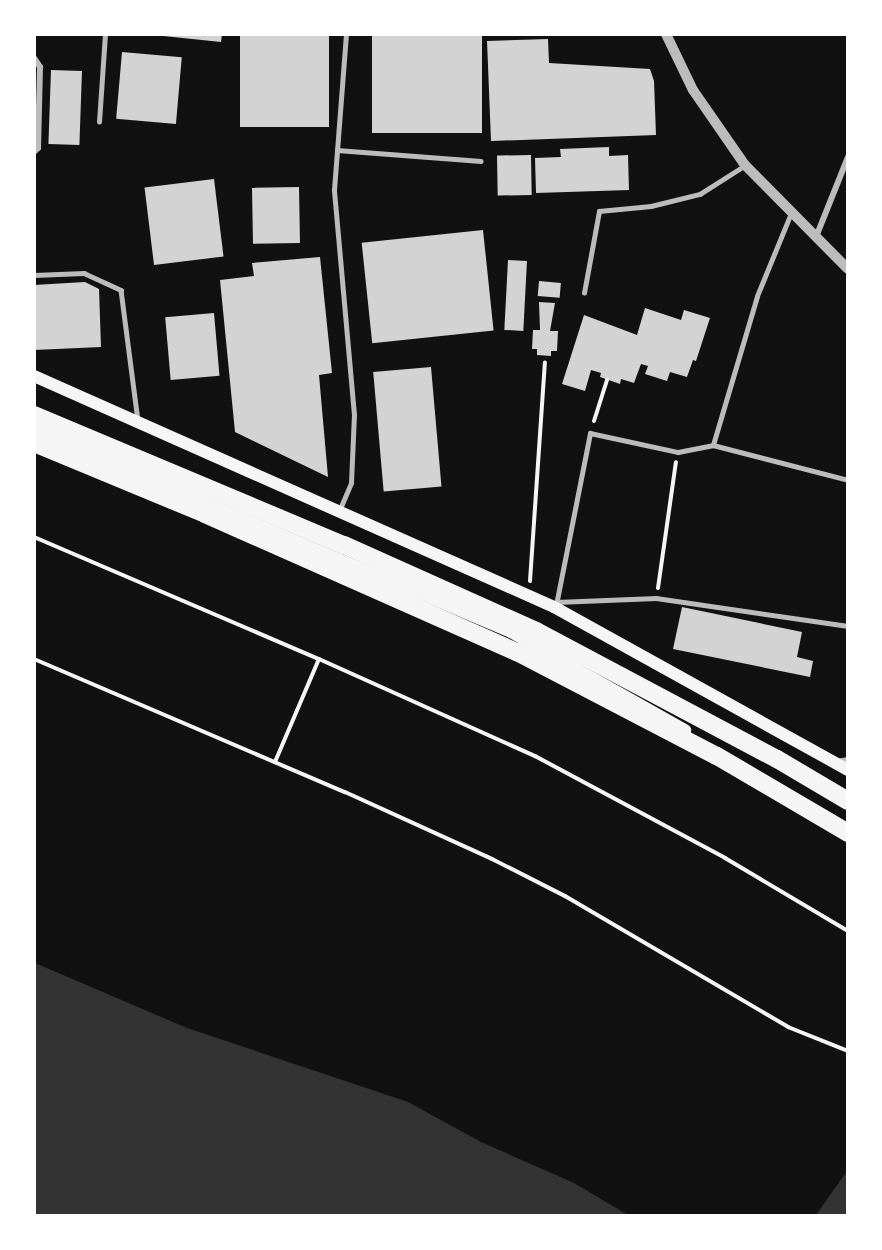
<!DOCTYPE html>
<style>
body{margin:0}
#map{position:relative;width:882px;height:1250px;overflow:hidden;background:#111;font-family:Barlow,sans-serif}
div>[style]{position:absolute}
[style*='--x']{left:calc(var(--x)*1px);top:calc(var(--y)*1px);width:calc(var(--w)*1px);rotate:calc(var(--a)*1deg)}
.water>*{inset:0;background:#333}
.building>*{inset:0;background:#d3d3d3;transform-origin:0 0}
.path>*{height:4px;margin:-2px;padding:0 2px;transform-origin:2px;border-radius:2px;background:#f5f5f5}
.service>*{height:4.5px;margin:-2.25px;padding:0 2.25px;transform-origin:2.25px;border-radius:2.25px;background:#bcbcbc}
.minor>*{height:6px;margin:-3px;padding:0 3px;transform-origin:3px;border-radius:3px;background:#bcbcbc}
.tertiary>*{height:10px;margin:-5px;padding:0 5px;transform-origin:5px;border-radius:5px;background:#bcbcbc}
.secondary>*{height:12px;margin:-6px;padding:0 6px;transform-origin:6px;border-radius:6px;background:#f5f5f5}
.motorway>*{height:18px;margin:-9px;padding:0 9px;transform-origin:9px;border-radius:9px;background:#f5f5f5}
span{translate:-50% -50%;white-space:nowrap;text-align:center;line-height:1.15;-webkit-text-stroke:5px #fff;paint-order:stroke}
.frame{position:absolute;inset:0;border:36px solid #fff;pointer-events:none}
</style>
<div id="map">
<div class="water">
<i style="clip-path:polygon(35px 963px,187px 1028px,408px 1102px,481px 1142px,574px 1183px,628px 1215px,35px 1215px)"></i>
<i style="clip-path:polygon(847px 1171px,847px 1215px,816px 1215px)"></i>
</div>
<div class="building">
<i style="clip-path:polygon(144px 34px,222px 34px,221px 42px)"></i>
<i style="left:240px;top:34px;width:89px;height:93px"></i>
<i style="left:372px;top:34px;width:110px;height:99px"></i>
<i style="clip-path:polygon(548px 39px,549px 63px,650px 69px,654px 81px,656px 135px,491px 141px,487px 41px)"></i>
<i style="left:122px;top:52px;width:60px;height:67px;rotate:5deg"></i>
<i style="left:51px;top:70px;width:31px;height:74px;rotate:2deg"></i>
<i style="clip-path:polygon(609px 147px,609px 156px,628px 155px,629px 190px,536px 193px,535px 158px,561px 157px,560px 149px)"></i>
<i style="left:531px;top:155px;width:40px;height:34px;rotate:89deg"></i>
<i style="left:214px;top:179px;width:78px;height:70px;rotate:83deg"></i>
<i style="left:299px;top:187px;width:56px;height:47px;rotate:89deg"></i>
<i style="left:483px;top:230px;width:101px;height:122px;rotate:84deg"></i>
<i style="clip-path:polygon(320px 257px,332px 373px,319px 375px,328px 477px,235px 432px,220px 280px,254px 276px,252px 263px)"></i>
<i style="left:508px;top:260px;width:19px;height:70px;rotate:3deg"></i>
<i style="left:539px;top:281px;width:22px;height:15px;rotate:5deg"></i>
<i style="clip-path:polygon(85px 282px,99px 289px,101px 347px,34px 350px,34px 285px)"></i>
<i style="clip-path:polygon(539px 302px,555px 303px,550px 331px,558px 331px,557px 351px,551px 351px,551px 356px,537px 355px,537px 349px,532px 349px,533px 330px,540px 330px)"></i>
<i style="clip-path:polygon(645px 308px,681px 320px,684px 310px,710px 318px,696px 361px,693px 360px,687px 377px,670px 372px,667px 381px,645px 374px,648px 366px,641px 364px,634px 383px,621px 379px,620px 384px,600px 377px,601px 373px,591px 370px,585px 391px,562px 384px,584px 315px,637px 335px)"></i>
<i style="left:214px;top:313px;width:63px;height:49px;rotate:85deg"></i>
<i style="left:431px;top:367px;width:120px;height:58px;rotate:85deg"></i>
<i style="clip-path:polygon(682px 607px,802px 632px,797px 657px,813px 661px,810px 677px,673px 649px)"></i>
</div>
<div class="path">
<i style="--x:594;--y:421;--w:43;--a:-72.4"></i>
<i style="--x:34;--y:537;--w:310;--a:23.2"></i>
<i style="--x:319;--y:659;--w:237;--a:24.2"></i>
<i style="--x:535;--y:756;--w:216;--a:28.2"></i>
<i style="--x:725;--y:858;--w:143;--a:30.7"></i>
<i style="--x:530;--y:581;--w:219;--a:-86.1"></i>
<i style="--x:658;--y:588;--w:127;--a:-81.9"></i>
<i style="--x:34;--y:659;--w:338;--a:23.2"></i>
<i style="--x:345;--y:792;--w:162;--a:24.5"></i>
<i style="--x:492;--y:859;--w:82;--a:26.9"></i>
<i style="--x:565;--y:896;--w:259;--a:30.4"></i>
<i style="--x:788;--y:1027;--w:65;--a:21.8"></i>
<i style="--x:275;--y:762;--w:112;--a:-66.9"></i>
</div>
<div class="service">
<i style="--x:99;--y:122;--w:88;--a:-86.1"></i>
<i style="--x:337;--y:150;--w:144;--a:4.4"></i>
<i style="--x:34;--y:275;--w:50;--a:-2.3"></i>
<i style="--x:84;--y:273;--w:41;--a:24.7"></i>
<i style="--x:121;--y:290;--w:132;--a:82.6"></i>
<i style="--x:584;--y:293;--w:83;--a:-79.6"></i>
<i style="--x:599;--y:211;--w:52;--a:-5.5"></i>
<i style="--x:651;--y:206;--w:50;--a:-13.8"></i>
<i style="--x:700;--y:194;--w:52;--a:-32.5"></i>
<i style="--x:713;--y:445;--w:155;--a:-73.5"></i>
<i style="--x:757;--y:296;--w:90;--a:-67.7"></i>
<i style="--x:340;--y:509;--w:28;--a:-67"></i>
<i style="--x:351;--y:483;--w:68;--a:-87.5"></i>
<i style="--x:354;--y:415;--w:226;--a:-95.1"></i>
<i style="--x:334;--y:190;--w:156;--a:-85.6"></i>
<i style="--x:557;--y:600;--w:170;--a:-78.8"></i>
<i style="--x:590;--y:433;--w:90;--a:12.2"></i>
<i style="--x:678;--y:452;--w:36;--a:-11"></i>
<i style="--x:713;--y:445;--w:139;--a:14.5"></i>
<i style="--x:556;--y:602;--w:100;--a:-2.3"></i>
<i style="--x:656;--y:598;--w:194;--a:8.3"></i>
<i style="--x:836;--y:761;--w:12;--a:-9"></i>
</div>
<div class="minor">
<i style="--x:34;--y:58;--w:11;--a:56"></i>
<i style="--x:40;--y:67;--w:81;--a:91.4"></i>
<i style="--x:38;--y:148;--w:6;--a:135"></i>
<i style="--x:816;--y:237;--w:86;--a:-68.2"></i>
</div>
<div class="tertiary">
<i style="--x:666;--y:34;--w:62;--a:64.3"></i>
<i style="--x:693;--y:90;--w:91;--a:55.3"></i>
<i style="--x:745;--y:165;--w:146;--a:45.3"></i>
</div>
<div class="secondary">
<i style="--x:34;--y:376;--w:569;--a:23.95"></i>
<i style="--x:554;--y:607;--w:336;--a:29"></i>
<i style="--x:34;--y:430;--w:518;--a:22.95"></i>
<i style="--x:511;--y:632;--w:200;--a:29.4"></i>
</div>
<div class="motorway">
<i style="--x:34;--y:415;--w:336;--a:22.8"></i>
<i style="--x:344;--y:545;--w:210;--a:24.1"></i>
<i style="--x:536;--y:631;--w:273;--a:28"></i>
<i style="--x:777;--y:759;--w:82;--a:30.6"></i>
<i style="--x:34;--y:443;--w:185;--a:22.5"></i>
<i style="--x:205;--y:514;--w:341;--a:23.9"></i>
<i style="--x:517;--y:652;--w:225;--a:27.5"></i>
<i style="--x:717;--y:756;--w:152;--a:30.4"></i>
</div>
<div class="frame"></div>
</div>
